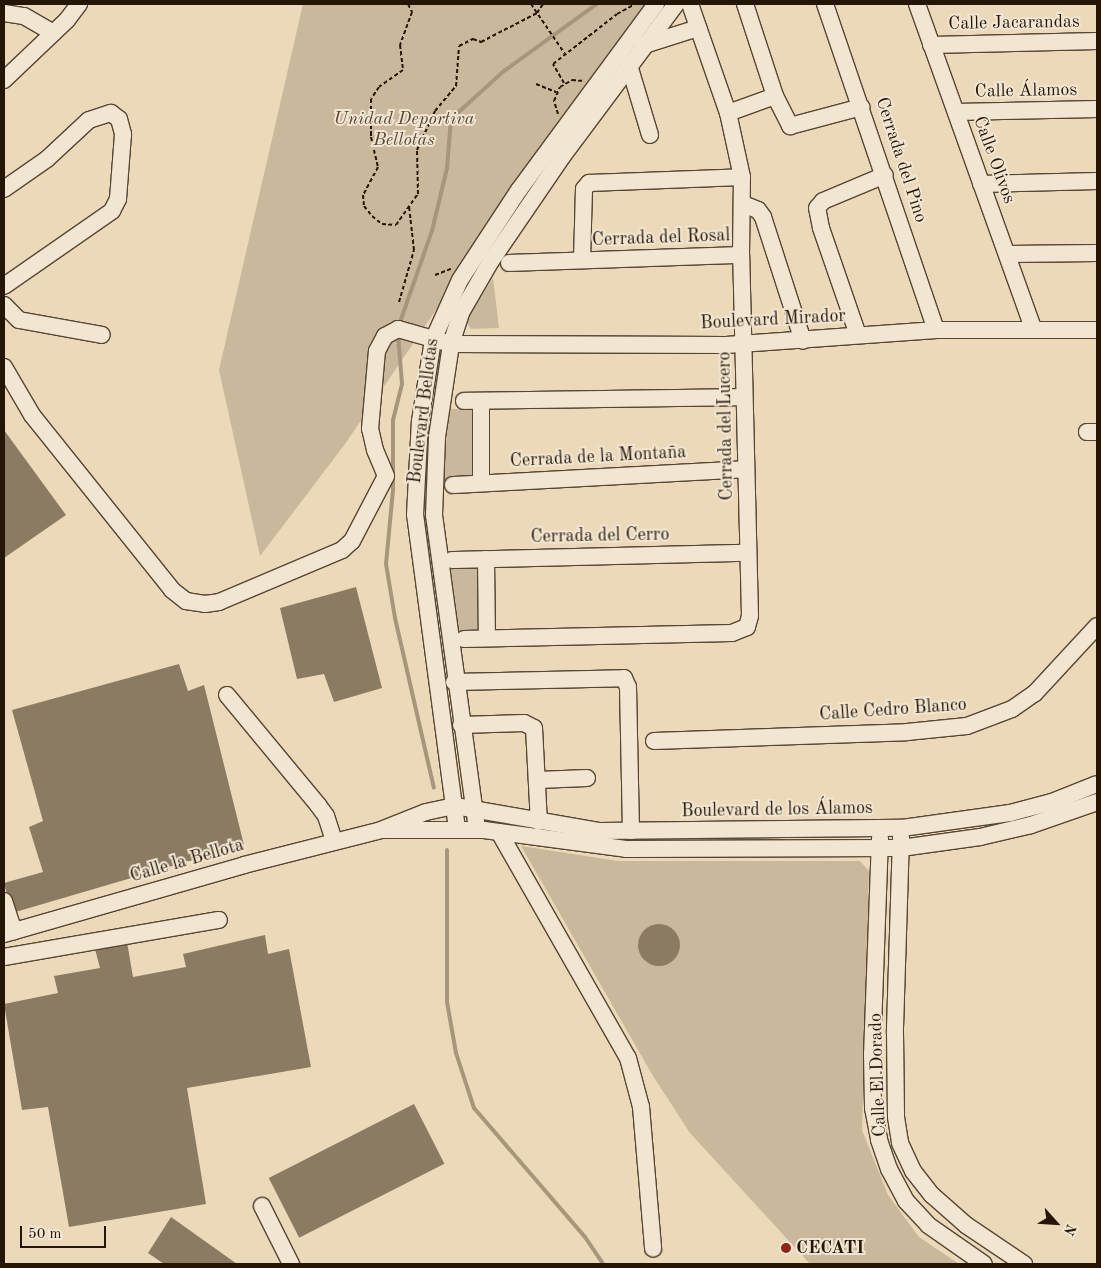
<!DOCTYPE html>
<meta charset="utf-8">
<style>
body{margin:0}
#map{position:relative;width:1101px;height:1268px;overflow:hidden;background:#ebd9ba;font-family:"Old Standard TT",serif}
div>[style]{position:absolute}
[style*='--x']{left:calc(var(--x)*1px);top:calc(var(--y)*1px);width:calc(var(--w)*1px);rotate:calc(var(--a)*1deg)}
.green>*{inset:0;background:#c9b89b}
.stream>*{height:4px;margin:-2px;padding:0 2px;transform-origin:2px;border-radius:2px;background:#a8967c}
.building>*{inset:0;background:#8c7b63;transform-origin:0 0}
.round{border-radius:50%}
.path>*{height:2px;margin-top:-1px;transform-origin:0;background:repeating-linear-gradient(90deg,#251505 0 4px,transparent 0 6.5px)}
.roads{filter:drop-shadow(1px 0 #564632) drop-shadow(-1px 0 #564632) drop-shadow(0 1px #564632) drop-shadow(0 -1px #564632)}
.minor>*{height:16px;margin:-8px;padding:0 8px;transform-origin:8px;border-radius:8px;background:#f2e6d2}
.dots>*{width:14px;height:14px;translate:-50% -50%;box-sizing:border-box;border:2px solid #f2e6d2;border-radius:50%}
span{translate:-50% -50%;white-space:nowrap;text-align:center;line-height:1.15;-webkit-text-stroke:4px #f2e6d2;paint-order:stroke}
.street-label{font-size:18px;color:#251505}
.park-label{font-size:18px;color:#564632;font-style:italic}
.poi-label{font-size:18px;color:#251505;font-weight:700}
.left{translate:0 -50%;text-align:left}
.frame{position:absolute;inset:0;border:5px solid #251505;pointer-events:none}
.north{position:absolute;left:1031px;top:1198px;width:50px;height:50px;-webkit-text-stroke:4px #f2e6d2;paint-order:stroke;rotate:116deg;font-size:14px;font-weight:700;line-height:20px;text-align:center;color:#251505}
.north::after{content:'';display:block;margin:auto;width:18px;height:22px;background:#251505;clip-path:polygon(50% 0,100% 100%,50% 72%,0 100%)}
.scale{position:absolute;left:20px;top:1226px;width:86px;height:22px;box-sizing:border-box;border:2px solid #251505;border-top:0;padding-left:6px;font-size:15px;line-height:18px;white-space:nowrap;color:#251505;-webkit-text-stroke:4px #f2e6d2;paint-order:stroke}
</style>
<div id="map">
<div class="green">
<i style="clip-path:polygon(303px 4px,646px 4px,635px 26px,518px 189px,345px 444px,260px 556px,219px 370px)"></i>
<i style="clip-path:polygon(493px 278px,499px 328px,471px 329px,465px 321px)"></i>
<i style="clip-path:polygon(450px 409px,476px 409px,476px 483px,441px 483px)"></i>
<i style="clip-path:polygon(479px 566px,481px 629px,455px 633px,448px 569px)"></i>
<i style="clip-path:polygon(521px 846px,618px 861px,860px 861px,869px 871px,862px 1130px,888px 1195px,919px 1237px,959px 1264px,810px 1264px,690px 1133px,653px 1076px)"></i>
</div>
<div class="stream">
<i style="--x:399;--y:325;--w:100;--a:-70.7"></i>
<i style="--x:432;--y:231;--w:65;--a:-76.6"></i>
<i style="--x:447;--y:168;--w:49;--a:-85.3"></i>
<i style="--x:451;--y:119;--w:72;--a:-42.2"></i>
<i style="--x:504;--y:71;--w:115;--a:-35.8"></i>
<i style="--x:398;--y:334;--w:50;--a:85.4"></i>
<i style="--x:402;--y:384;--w:37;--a:104"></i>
<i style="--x:393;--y:420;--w:70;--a:90"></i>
<i style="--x:393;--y:490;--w:74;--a:95.4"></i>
<i style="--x:386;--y:564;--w:55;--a:80.5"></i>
<i style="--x:395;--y:618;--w:174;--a:77.1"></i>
<i style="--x:447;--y:850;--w:152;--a:90"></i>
<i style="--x:447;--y:1002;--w:52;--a:80"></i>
<i style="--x:456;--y:1053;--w:58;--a:71.9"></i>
<i style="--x:474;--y:1108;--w:170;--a:49.3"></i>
<i style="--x:585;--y:1237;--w:32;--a:56"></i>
</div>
<div class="building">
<i style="clip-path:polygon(4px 430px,66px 515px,4px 558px)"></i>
<i style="clip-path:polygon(356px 587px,382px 688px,334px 702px,324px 674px,297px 679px,280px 608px)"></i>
<i style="clip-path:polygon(179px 664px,188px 691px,204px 685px,244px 845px,12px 913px,4px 883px,43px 872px,29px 827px,43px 821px,12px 710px)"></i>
<i class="round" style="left:638px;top:924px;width:42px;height:42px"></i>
<i style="clip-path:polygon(265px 935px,268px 954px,289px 949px,311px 1067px,187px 1088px,206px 1204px,69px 1227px,48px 1107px,22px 1110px,4px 1004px,58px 993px,54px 976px,100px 968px,95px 949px,127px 942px,133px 977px,186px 967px,183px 954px)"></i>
<i style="left:414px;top:1104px;width:67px;height:163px;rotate:63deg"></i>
<i style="clip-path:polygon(171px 1217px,237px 1264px,164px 1264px,148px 1253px)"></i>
</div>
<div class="path">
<i style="--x:408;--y:4;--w:9;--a:63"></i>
<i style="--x:412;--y:12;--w:35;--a:110"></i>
<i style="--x:400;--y:45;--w:25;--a:83"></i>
<i style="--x:403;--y:70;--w:29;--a:145"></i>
<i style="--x:379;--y:87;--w:14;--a:124"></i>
<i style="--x:371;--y:99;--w:38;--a:90"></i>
<i style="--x:371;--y:137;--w:31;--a:77"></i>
<i style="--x:378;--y:167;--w:32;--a:118"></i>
<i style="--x:363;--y:195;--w:11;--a:85"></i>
<i style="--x:364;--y:206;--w:13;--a:51"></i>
<i style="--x:372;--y:216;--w:13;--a:39"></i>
<i style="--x:382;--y:224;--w:14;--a:4"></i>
<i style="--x:396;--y:225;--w:38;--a:-55"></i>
<i style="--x:418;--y:194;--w:44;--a:-91.3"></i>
<i style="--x:417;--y:150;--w:43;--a:-65.2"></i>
<i style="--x:435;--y:111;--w:33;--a:-50"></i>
<i style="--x:456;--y:86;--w:40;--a:-85.7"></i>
<i style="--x:459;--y:46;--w:16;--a:-27"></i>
<i style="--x:473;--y:39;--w:9;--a:21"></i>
<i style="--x:481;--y:42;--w:63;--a:-27.4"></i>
<i style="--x:537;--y:13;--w:11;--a:-56"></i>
<i style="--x:531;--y:4;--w:60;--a:55.8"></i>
<i style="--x:564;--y:83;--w:22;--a:-120"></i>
<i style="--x:553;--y:64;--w:81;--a:-38"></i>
<i style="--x:617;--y:14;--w:21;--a:-29"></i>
<i style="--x:536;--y:84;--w:22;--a:22"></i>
<i style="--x:558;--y:114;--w:14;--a:-107"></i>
<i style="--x:554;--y:101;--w:15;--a:-67"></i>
<i style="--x:560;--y:87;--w:14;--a:-30"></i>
<i style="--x:572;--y:80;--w:12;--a:5"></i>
<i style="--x:435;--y:275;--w:17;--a:-21"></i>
<i style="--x:399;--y:302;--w:54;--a:-73.9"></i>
<i style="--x:414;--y:250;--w:44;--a:-96.5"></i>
</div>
<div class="roads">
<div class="minor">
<i style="--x:745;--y:4;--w:97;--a:71.9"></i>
<i style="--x:775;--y:96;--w:34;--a:63"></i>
<i style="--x:790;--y:126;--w:74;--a:-14.8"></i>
<i style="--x:825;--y:4;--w:344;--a:71.2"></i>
<i style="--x:917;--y:4;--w:346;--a:70.3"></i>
<i style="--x:4;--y:13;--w:20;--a:9"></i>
<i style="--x:24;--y:16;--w:34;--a:30"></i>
<i style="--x:644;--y:45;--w:57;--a:-17.5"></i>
<i style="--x:931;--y:45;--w:166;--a:-1.4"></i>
<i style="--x:629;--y:65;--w:73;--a:73.3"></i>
<i style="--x:4;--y:80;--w:87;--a:-43.6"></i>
<i style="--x:67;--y:20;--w:20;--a:-53"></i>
<i style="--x:956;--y:112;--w:141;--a:-1.2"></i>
<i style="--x:728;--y:113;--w:50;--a:-19.9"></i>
<i style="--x:981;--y:184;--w:116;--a:-1.5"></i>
<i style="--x:4;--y:189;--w:52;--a:-34.9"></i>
<i style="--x:47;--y:159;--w:57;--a:-42.9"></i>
<i style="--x:89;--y:120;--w:23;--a:-18"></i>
<i style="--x:111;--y:113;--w:10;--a:37"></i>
<i style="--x:119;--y:119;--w:16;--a:75"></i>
<i style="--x:123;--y:134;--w:65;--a:94.4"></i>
<i style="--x:118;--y:199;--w:13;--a:117"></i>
<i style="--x:112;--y:211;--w:131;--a:145.2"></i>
<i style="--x:743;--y:204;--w:16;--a:22"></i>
<i style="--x:758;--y:210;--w:9;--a:54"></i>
<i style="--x:763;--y:217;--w:130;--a:72.1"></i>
<i style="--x:1007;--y:254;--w:90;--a:-0.6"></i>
<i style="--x:582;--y:260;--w:71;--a:-88.4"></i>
<i style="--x:584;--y:189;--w:8;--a:-50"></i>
<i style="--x:589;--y:183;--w:153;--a:-2.2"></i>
<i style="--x:509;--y:263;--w:232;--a:-2"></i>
<i style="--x:4;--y:305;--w:21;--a:45"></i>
<i style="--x:19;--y:320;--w:84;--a:10.2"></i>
<i style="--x:858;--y:335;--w:113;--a:-109.1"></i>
<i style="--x:821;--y:228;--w:20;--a:-101"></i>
<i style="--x:817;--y:208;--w:9;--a:-49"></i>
<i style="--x:823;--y:201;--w:67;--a:-22.8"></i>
<i style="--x:4;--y:367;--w:56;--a:59.7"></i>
<i style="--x:32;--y:415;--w:224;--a:51.3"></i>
<i style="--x:172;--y:590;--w:18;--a:38"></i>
<i style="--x:186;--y:601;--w:19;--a:9"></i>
<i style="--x:205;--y:604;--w:14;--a:-8"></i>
<i style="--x:219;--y:602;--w:134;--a:-22.9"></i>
<i style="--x:342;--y:550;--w:13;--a:-42"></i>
<i style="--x:352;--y:541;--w:73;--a:-62.4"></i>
<i style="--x:386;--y:476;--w:28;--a:-113"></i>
<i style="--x:375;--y:450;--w:22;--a:-103"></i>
<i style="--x:370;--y:429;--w:78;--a:-84.9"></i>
<i style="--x:377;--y:351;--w:17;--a:-62"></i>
<i style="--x:385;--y:336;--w:15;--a:-28"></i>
<i style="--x:398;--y:329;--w:55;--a:15.8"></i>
<i style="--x:451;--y:344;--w:275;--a:0.2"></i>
<i style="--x:726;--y:345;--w:211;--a:-4.1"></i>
<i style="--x:936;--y:330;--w:161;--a:0"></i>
<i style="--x:464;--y:401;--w:279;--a:-0.8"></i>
<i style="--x:1087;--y:432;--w:10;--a:0"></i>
<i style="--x:481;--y:483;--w:82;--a:-90"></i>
<i style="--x:453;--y:485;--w:293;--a:-3.1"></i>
<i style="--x:486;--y:559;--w:79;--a:89.3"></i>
<i style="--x:452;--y:560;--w:296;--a:-1.4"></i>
<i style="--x:464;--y:639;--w:268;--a:-1.3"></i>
<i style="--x:732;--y:633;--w:16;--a:-22"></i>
<i style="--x:747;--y:627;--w:11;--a:-75"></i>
<i style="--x:750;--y:616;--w:361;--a:-91.4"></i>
<i style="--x:741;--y:255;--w:78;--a:-89.3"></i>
<i style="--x:742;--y:177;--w:66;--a:-102.3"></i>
<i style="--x:728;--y:113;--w:115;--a:-109.2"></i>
<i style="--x:454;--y:682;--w:170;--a:-1.3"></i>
<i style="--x:624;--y:678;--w:10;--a:66"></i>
<i style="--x:628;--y:687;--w:144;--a:88.8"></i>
<i style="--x:227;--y:695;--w:143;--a:50.4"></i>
<i style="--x:318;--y:805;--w:14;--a:54"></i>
<i style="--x:326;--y:816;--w:25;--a:72"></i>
<i style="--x:461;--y:725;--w:63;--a:-1.8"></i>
<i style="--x:524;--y:723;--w:11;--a:27"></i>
<i style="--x:534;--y:728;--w:94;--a:87"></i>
<i style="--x:654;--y:741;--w:253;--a:-2"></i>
<i style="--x:907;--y:732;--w:60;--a:-5.7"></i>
<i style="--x:967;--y:726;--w:48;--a:-20.7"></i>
<i style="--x:1012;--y:709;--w:28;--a:-35"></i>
<i style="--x:1035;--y:693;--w:91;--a:-47.2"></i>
<i style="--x:538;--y:780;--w:49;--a:-2.3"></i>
<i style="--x:457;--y:829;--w:317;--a:-97.6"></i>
<i style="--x:415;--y:515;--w:94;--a:-87"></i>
<i style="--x:420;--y:421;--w:82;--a:-80.9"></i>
<i style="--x:433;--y:340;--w:66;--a:-65.8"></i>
<i style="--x:460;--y:280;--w:108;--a:-56.8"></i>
<i style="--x:519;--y:190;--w:231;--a:-53.6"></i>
<i style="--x:477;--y:829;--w:317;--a:-97.8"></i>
<i style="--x:434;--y:515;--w:78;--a:-87.8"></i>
<i style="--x:437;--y:437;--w:94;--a:-81.4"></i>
<i style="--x:451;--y:344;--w:35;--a:-72"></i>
<i style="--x:462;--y:311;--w:58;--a:-59.9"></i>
<i style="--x:491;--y:261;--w:126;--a:-55.7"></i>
<i style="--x:562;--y:157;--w:191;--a:-53.3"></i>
<i style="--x:385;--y:830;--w:99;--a:0"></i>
<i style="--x:484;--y:830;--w:143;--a:7.6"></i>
<i style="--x:626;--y:849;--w:275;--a:-0.2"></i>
<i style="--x:901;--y:848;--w:80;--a:-7.9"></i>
<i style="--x:980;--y:837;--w:52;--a:-13.2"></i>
<i style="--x:1031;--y:825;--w:70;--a:-19.2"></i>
<i style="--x:499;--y:832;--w:260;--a:60.3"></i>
<i style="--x:628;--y:1058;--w:51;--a:75.1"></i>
<i style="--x:641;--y:1107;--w:142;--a:85.1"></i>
<i style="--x:901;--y:837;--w:196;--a:91.8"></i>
<i style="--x:895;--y:1033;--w:84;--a:89.3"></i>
<i style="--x:896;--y:1117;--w:26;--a:81"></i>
<i style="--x:900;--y:1143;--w:31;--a:65"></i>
<i style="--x:913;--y:1171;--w:31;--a:52"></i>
<i style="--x:932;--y:1195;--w:45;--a:41.4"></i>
<i style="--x:966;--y:1225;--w:70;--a:33.9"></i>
<i style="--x:880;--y:838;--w:216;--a:92.1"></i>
<i style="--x:872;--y:1054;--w:54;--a:88.9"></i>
<i style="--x:873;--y:1108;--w:33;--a:79"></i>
<i style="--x:879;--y:1140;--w:31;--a:71"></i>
<i style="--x:889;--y:1169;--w:36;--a:62"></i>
<i style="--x:906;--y:1201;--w:33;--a:47"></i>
<i style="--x:928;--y:1225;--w:68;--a:34.9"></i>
<i style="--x:4;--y:901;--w:32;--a:72"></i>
<i style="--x:4;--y:934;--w:250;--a:-16"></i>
<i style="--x:244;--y:865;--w:141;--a:-14.3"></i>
<i style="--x:381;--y:830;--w:48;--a:-21.8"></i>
<i style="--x:426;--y:812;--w:30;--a:-12"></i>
<i style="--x:455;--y:806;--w:147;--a:9.8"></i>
<i style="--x:600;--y:831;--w:302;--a:-0.6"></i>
<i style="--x:902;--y:828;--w:109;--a:-7.9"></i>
<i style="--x:1010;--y:813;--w:43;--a:-14.7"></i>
<i style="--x:1052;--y:802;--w:48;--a:-21.8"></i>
<i style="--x:4;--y:957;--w:218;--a:-9.8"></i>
<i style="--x:262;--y:1206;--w:65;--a:63.4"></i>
</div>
</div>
<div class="dots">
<i style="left:786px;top:1248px;background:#8f2418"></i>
</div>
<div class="street-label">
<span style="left:1014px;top:23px;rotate:-1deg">Calle Jacarandas</span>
<span style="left:1026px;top:91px;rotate:-1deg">Calle Álamos</span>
<span style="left:901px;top:160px;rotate:72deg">Cerrada del Pino</span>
<span style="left:994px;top:160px;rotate:70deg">Calle Olivos</span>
<span style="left:661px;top:238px;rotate:-2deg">Cerrada del Rosal</span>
<span style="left:773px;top:320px;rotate:-3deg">Boulevard Mirador</span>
<span style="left:424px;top:411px;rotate:-83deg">Boulevard Bellotas</span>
<span style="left:726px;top:426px;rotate:-91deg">Cerrada del Lucero</span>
<span style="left:598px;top:457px;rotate:-3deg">Cerrada de la Montaña</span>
<span style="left:600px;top:536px;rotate:-1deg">Cerrada del Cerro</span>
<span style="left:893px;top:710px;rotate:-4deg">Calle Cedro Blanco</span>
<span style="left:777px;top:810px;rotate:-1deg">Boulevard de los Álamos</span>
<span style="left:187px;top:861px;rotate:-16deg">Calle la Bellota</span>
<span style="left:878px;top:1075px;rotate:-92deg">Calle El Dorado</span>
</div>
<div class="park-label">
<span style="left:404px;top:130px">Unidad Deportiva<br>Bellotas</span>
</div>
<div class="poi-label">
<span class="left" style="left:796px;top:1248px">CECATI</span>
</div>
<div class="frame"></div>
<div class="north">N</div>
<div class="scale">50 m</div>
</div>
